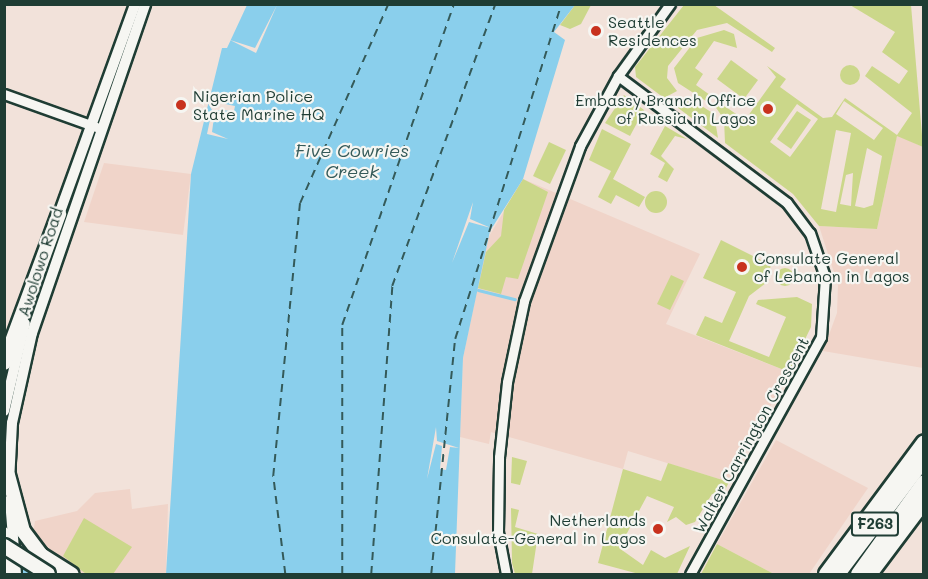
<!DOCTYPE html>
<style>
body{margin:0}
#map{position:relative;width:928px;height:579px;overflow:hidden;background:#f2e2da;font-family:Mali,sans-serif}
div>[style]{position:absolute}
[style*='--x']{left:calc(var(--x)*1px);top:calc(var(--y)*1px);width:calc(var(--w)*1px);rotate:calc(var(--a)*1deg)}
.built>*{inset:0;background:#f0d4c9}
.green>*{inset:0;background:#cbd78a}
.round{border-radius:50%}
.water>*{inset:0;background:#8acfec}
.pier>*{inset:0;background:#f2e2da}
.stream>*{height:3px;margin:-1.5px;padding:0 1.5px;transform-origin:1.5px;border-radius:1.5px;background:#8acfec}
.canal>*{height:9px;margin:-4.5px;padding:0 4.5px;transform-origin:4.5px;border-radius:4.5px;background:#8acfec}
.ferry>*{height:1.5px;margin-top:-0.75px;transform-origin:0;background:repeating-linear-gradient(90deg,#345a59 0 8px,transparent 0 14px)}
.roads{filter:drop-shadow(2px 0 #1f3d34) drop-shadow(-2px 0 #1f3d34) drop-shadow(0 2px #1f3d34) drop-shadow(0 -2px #1f3d34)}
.minor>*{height:9px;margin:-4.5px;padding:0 4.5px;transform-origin:4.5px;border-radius:4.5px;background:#f6f6f2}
.major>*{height:10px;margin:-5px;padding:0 5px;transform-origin:5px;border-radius:5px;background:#f6f6f2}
.highway>*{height:14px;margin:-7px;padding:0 7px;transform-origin:7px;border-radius:7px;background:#f6f6f2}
.bridges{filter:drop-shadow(2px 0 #1f3d34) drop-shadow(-2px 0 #1f3d34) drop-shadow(0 2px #1f3d34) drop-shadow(0 -2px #1f3d34)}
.highway-bridge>*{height:14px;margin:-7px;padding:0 7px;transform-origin:7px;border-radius:7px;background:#f6f6f2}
.dots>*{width:16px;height:16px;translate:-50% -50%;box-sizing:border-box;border:3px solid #f6f6f2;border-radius:50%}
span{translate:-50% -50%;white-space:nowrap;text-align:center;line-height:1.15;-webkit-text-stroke:4.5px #f6f6f2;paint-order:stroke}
.shield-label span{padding:2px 4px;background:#f6f6f2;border:2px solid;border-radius:4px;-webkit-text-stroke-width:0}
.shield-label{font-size:15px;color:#1f3d34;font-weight:700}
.poi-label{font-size:16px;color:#1f3d34}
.left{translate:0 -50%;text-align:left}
.right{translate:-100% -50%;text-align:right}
.street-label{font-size:16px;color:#1f3d34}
.water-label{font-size:18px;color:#345a59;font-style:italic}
.frame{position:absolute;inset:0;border:6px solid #1f3d34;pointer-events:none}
</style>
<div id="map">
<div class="built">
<i style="clip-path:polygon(897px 135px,923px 147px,923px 368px,823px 351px,837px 313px,838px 285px,819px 226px,877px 229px)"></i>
<i style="clip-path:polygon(104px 163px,191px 174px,183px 235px,84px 222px)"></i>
<i style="clip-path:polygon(523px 179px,700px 254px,666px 324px,789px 372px,729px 482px,628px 451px,623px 469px,491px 432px,489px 444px,460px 437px,463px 358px,488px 238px)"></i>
<i style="clip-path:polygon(776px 440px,868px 488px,809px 574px,774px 574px,717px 544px)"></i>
<i style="clip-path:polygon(130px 489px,132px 509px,168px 504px,166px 574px,79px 574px,32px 540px,26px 529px,34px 528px,35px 521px,77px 511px,95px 493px)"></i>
</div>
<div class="green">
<i style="clip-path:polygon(575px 5px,591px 5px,581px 24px,570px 29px,560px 25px)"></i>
<i style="clip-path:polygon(684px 5px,714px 5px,775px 48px,772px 52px,727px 23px,697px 30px,668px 66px,667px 78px,677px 91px,664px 98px,636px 77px,635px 67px)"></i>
<i style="clip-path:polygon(evenodd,850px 5px,911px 5px,923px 147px,897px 136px,877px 229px,819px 226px,793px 194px,725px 143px,724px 119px,714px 105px,717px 101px,745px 120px,776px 77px,767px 66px,786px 79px,780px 87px,823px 118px,832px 117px,845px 98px,897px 135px,912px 113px,865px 76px,872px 66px,899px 84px,908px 71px,882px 52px,895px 32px,850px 5px,844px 101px,883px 128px,874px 140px,836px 114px,844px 101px,850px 5px,797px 104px,818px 119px,790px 157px,770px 142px,797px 104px,850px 5px,836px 130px,851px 133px,836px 212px,821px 209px,836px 130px,850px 5px,867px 148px,882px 156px,873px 205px,864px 208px,855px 206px,867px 148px,850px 5px,853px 173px,851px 206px,840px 204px,846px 175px,853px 173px)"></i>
<i style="clip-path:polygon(724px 30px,734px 34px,737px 48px,714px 41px,695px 68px,703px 74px,696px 85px,710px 95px,706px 101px,678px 83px,674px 68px,697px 38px)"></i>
<i style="clip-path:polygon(731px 60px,758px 80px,744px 99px,717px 79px)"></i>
<i class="round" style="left:840px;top:65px;width:20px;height:20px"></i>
<i style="clip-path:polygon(624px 95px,644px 110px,630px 136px,605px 123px)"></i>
<i style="clip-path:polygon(674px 97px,691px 99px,714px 114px,718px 138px,669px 101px)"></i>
<i style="clip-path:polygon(797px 111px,811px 120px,791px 149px,777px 139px)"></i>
<i style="clip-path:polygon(665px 126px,687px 139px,675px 136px,661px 156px,674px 169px,667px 182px,658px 177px,665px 163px,650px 154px)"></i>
<i style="clip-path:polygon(602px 129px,631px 144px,613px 179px,645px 197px,639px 207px,616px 195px,611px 204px,598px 197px,611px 171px,589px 160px)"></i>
<i style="clip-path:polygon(549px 142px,566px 150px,550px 184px,533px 176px)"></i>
<i style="clip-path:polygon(523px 179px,548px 192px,518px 279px,506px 277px,501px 294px,478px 288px,486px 252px,501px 236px,504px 210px)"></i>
<i class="round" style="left:645px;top:191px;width:22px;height:22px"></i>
<i style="clip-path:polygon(721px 240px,771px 265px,766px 283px,749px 296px,729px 341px,769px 357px,786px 317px,756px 304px,758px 300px,797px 297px,812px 304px,811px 327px,789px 372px,696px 335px,705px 316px,722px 323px,736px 292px,703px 278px)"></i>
<i class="round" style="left:776px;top:268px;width:18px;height:18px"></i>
<i style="clip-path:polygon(671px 275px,684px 281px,670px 310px,657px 304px)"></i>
<i style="clip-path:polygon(512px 457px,527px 461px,520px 485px,511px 483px)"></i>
<i style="clip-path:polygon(668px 463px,729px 482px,723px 494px,712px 494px,695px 522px,686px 525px,676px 517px,667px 522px,674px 507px,647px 496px,619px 548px,643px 565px,651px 550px,665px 558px,690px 546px,677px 574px,639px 574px,598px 563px,623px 469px,661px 481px)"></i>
<i style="clip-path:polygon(511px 508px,519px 510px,515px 527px,538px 534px,532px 574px,515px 574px,512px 563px)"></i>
<i style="clip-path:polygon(84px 518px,132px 547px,113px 574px,86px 574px,63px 556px)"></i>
<i style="clip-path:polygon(717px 544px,774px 574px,701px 574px)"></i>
</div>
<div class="water">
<i style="clip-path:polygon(247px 5px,575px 5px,554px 32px,565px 40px,523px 179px,490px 231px,463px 358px,455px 574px,166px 574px,191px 174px,222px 48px,227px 48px)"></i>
</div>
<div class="pier">
<i style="clip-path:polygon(277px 5px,256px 53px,230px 40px,255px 48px)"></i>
<i style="clip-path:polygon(206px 100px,235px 106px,234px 111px,215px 110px,212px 132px,228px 139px,207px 134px,212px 110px)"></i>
<i style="clip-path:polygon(473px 202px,470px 219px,491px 228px,469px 222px,452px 263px)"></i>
<i style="clip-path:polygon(436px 427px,437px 441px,459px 448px,450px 447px,446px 470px,440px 469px,442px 446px,436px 444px,427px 479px)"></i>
</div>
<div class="stream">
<i style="--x:478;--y:290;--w:38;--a:14"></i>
<i style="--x:456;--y:538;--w:31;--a:9"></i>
</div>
<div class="canal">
<i style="--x:11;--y:564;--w:19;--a:32"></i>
</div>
<div class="ferry">
<i style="--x:285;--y:574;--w:99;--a:-97"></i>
<i style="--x:273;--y:476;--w:274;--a:-84.4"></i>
<i style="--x:300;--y:203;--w:218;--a:-66.1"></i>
<i style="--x:342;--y:574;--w:249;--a:-90"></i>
<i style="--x:342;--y:325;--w:340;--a:-70.8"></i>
<i style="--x:371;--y:574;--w:289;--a:-85.8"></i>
<i style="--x:392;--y:286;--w:300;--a:-69.9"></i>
<i style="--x:431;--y:574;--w:236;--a:-84.2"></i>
<i style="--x:455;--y:339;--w:351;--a:-72.4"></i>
</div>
<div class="roads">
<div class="minor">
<i style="--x:618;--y:76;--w:211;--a:36.9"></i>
<i style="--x:787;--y:203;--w:38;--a:53"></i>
<i style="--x:810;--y:233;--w:46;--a:71.2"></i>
<i style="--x:825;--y:277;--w:60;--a:93.8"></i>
<i style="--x:821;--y:337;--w:271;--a:118.9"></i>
<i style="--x:4;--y:94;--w:98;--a:19.7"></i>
<i style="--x:506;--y:574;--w:43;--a:-100.8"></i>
<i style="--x:498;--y:532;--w:75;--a:-89.2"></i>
<i style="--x:499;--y:457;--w:75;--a:-83.9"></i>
<i style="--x:507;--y:382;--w:83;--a:-78.1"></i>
<i style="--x:524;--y:301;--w:165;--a:-70.1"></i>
<i style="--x:580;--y:146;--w:80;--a:-61.5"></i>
<i style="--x:618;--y:76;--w:89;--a:-54.2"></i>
</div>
<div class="major">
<i style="--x:57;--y:220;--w:230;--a:-70.1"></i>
<i style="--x:4;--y:411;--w:90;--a:-76.6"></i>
<i style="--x:9;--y:482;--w:59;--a:-87.1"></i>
<i style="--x:12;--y:423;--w:92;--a:-77.5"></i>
<i style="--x:32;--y:333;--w:348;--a:-71"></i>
<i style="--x:10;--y:500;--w:74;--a:85.4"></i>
<i style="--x:4;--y:532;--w:42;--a:85.9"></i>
</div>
<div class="highway">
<i style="--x:4;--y:363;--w:159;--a:-69.7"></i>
<i style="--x:8;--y:475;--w:58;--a:75"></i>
<i style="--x:23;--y:531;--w:30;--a:53"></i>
<i style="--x:41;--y:555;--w:36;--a:32"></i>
<i style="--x:4;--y:573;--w:2;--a:27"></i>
<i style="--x:826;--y:574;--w:164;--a:-53.4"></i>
<i style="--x:838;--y:574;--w:143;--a:-53"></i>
<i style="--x:858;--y:574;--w:113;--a:-54.3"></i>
<i style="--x:870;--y:574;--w:90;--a:-53.1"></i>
</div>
</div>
<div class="bridges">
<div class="highway-bridge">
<i style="--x:4;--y:546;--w:52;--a:32.5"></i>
</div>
</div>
<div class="dots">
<i style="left:596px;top:31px;background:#c8321e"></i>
<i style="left:181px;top:105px;background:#c8321e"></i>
<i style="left:768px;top:109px;background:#c8321e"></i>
<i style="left:742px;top:267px;background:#c8321e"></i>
<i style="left:658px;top:529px;background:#c8321e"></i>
</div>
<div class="shield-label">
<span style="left:875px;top:524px">F263</span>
</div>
<div class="poi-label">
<span class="left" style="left:608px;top:31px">Seattle<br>Residences</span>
<span class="left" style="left:193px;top:105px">Nigerian Police<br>State Marine HQ</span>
<span class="right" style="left:756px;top:109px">Embassy Branch Office<br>of Russia in Lagos</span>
<span class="left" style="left:754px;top:267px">Consulate General<br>of Lebanon in Lagos</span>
<span class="right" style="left:646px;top:529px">Netherlands<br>Consulate-General in Lagos</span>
</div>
<div class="street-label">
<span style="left:40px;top:262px;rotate:-72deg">Awolowo Road</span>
<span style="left:751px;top:435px;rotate:-61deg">Walter Carrington Crescent</span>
</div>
<div class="water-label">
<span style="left:352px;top:161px">Five Cowries<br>Creek</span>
</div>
<div class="frame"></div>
</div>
